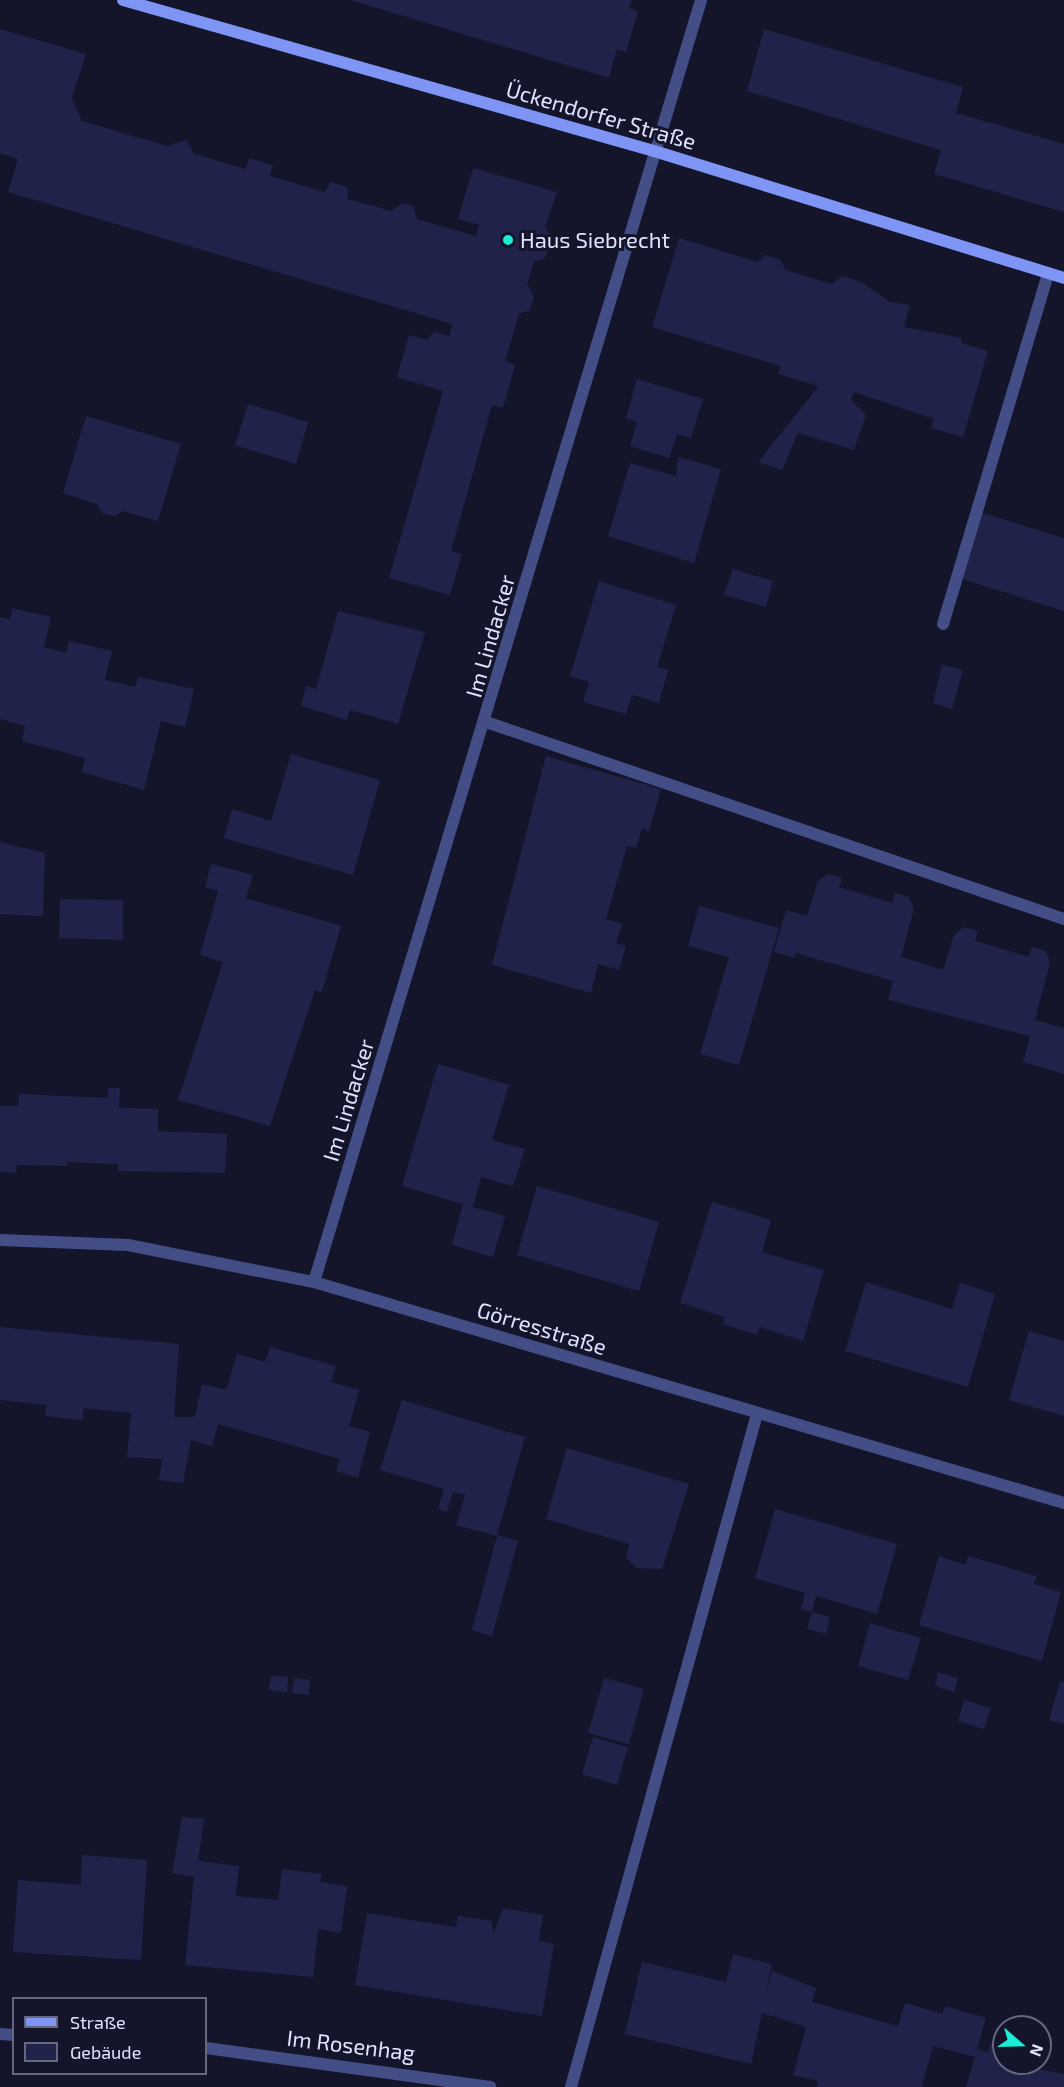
<!DOCTYPE html>
<meta charset="utf-8">
<style>
body{margin:0}
#map{position:relative;width:1064px;height:2087px;overflow:hidden;background:#14152b;font-family:"Exo 2",sans-serif}
div>[style]{position:absolute}
[style*='--x']{left:calc(var(--x)*1px);top:calc(var(--y)*1px);width:calc(var(--w)*1px);rotate:calc(var(--a)*1deg)}
.building>*{inset:0;background:#21224a}
.lane>*{height:12px;margin:-6px;padding:0 6px;transform-origin:6px;border-radius:6px;background:#434e86}
.street>*{height:12px;margin:-6px;padding:0 6px;transform-origin:6px;border-radius:6px;background:#434e86}
.secondary>*{height:12px;margin:-6px;padding:0 6px;transform-origin:6px;border-radius:6px;background:#7e95f5}
.dots>*{width:16px;height:16px;translate:-50% -50%;box-sizing:border-box;border:3px solid #14152b;border-radius:50%}
span{translate:-50% -50%;white-space:nowrap;text-align:center;line-height:1.15;-webkit-text-stroke:6px #14152b;paint-order:stroke}
.street-label{font-size:22px;color:#e0e3fd}
.poi-label{font-size:22px;color:#e0e3fd}
.left{translate:0 -50%;text-align:left}
.legend{position:absolute;left:12px;top:1997px;width:195px;height:78px;box-sizing:border-box;background:#14152b;border:2px solid #66677f;margin:0;padding:8px 10px;list-style:none;font-size:18px;color:#e0e3fd}
.legend li{display:flex;align-items:center;gap:12px;height:30px}
.legend b{width:30px;border:2px solid #66677f}
.north{position:absolute;left:992px;top:2015px;width:60px;height:60px;box-sizing:border-box;background:#14152b;border:2px solid #66677f;border-radius:50%;rotate:110deg;font-size:16px;font-weight:700;line-height:24px;text-align:center;color:#e0e3fd}
.north::after{content:'';display:block;margin:auto;width:21px;height:27px;background:#1bedd5;clip-path:polygon(50% 0,100% 100%,50% 72%,0 100%)}
</style>
<div id="map">
<div class="building">
<i style="clip-path:polygon(350px 0,632px 0,629px 8px,638px 11px,626px 52px,617px 49px,609px 78px)"></i>
<i style="clip-path:polygon(0 29px,86px 54px,72px 98px,82px 121px,167px 146px,186px 140px,194px 154px,246px 169px,249px 158px,273px 165px,270px 176px,325px 192px,330px 182px,347px 187px,348px 199px,391px 211px,403px 203px,413px 206px,417px 219px,476px 236px,479px 225px,458px 219px,473px 168px,557px 192px,545px 227px,552px 238px,545px 258px,534px 262px,527px 284px,534px 296px,530px 310px,519px 314px,505px 361px,515px 365px,503px 408px,492px 405px,451px 551px,462px 554px,450px 595px,389px 578px,443px 391px,397px 377px,409px 335px,427px 340px,434px 332px,449px 336px,452px 324px,8px 192px,18px 159px,0 153px)"></i>
<i style="clip-path:polygon(764px 29px,963px 87px,956px 113px,1064px 144px,1064px 212px,934px 174px,941px 150px,747px 91px)"></i>
<i style="clip-path:polygon(679px 238px,758px 262px,765px 255px,779px 259px,786px 270px,832px 284px,842px 276px,861px 282px,890px 302px,910px 305px,904px 327px,962px 338px,961px 343px,988px 351px,963px 437px,931px 428px,934px 419px,854px 392px,851px 400px,866px 415px,854px 450px,798px 433px,782px 470px,758px 462px,819px 386px,778px 374px,781px 366px,652px 327px)"></i>
<i style="clip-path:polygon(637px 379px,703px 399px,691px 438px,677px 434px,669px 458px,630px 446px,637px 422px,626px 418px)"></i>
<i style="clip-path:polygon(248px 404px,308px 422px,296px 464px,235px 445px)"></i>
<i style="clip-path:polygon(86px 416px,181px 444px,158px 521px,123px 511px,114px 516px,102px 513px,97px 504px,63px 493px)"></i>
<i style="clip-path:polygon(678px 457px,721px 469px,694px 563px,608px 536px,630px 463px,676px 476px)"></i>
<i style="clip-path:polygon(980px 512px,1064px 538px,1064px 611px,959px 578px)"></i>
<i style="clip-path:polygon(733px 569px,773px 581px,766px 607px,724px 595px)"></i>
<i style="clip-path:polygon(599px 581px,676px 605px,657px 667px,668px 670px,659px 703px,632px 695px,626px 714px,583px 702px,589px 682px,570px 676px)"></i>
<i style="clip-path:polygon(12px 608px,51px 617px,44px 647px,66px 653px,69px 641px,112px 651px,105px 680px,135px 687px,138px 677px,194px 689px,185px 727px,161px 721px,144px 790px,82px 772px,85px 758px,22px 741px,25px 726px,0 719px,0 617px,10px 619px)"></i>
<i style="clip-path:polygon(338px 611px,425px 632px,398px 724px,350px 710px,347px 720px,301px 706px,306px 686px,316px 689px)"></i>
<i style="clip-path:polygon(942px 665px,963px 670px,952px 709px,933px 703px)"></i>
<i style="clip-path:polygon(291px 754px,380px 780px,353px 875px,224px 838px,232px 809px,271px 821px)"></i>
<i style="clip-path:polygon(546px 756px,661px 789px,649px 831px,642px 828px,636px 848px,627px 846px,606px 919px,622px 924px,616px 943px,626px 946px,619px 970px,598px 964px,591px 993px,492px 965px)"></i>
<i style="clip-path:polygon(0 842px,45px 853px,43px 916px,0 914px)"></i>
<i style="clip-path:polygon(211px 864px,253px 875px,246px 898px,341px 926px,322px 992px,315px 990px,270px 1126px,178px 1100px,223px 962px,200px 955px,218px 891px,205px 887px)"></i>
<i style="clip-path:polygon(828px 874px,842px 878px,839px 887px,866px 895px,892px 903px,895px 893px,909px 897px,914px 909px,901px 957px,943px 970px,954px 935px,964px 927px,978px 931px,975px 941px,1029px 957px,1032px 947px,1046px 951px,1050px 962px,1035px 1020px,1064px 1028px,1064px 1074px,1023px 1062px,1030px 1036px,888px 1000px,893px 981px,796px 953px,794px 958px,774px 952px,786px 910px,807px 916px,818px 881px)"></i>
<i style="clip-path:polygon(60px 899px,123px 900px,123px 940px,59px 938px)"></i>
<i style="clip-path:polygon(699px 906px,779px 928px,739px 1065px,700px 1054px,729px 957px,688px 946px)"></i>
<i style="clip-path:polygon(438px 1064px,509px 1085px,492px 1140px,525px 1149px,513px 1186px,481px 1177px,473px 1207px,505px 1216px,493px 1257px,452px 1245px,463px 1204px,402px 1186px)"></i>
<i style="clip-path:polygon(108px 1088px,120px 1088px,119px 1108px,158px 1109px,158px 1131px,227px 1134px,225px 1173px,118px 1171px,118px 1164px,68px 1162px,67px 1166px,17px 1165px,16px 1173px,0 1172px,0 1106px,18px 1106px,19px 1094px,107px 1098px)"></i>
<i style="clip-path:polygon(537px 1186px,659px 1222px,639px 1291px,517px 1255px)"></i>
<i style="clip-path:polygon(712px 1202px,771px 1220px,762px 1252px,824px 1270px,803px 1341px,760px 1327px,757px 1335px,723px 1324px,725px 1317px,680px 1303px)"></i>
<i style="clip-path:polygon(866px 1282px,952px 1309px,960px 1283px,995px 1294px,968px 1387px,845px 1351px)"></i>
<i style="clip-path:polygon(0 1327px,179px 1344px,174px 1417px,195px 1417px,202px 1384px,226px 1390px,237px 1354px,265px 1362px,270px 1347px,336px 1366px,331px 1382px,359px 1390px,349px 1426px,370px 1432px,358px 1478px,336px 1471px,340px 1459px,218px 1424px,212px 1446px,191px 1440px,183px 1483px,159px 1480px,162px 1459px,127px 1457px,131px 1413px,83px 1408px,83px 1420px,45px 1416px,47px 1405px,0 1400px)"></i>
<i style="clip-path:polygon(1029px 1331px,1064px 1341px,1064px 1416px,1009px 1400px)"></i>
<i style="clip-path:polygon(402px 1400px,525px 1437px,497px 1535px,518px 1541px,492px 1636px,472px 1630px,497px 1536px,456px 1525px,465px 1495px,453px 1492px,447px 1512px,438px 1509px,444px 1489px,380px 1470px)"></i>
<i style="clip-path:polygon(567px 1448px,689px 1484px,662px 1569px,636px 1568px,626px 1557px,629px 1544px,546px 1519px)"></i>
<i style="clip-path:polygon(775px 1509px,897px 1544px,877px 1614px,816px 1596px,812px 1612px,801px 1609px,805px 1593px,755px 1578px)"></i>
<i style="clip-path:polygon(939px 1556px,966px 1565px,968px 1556px,1037px 1576px,1034px 1584px,1061px 1592px,1042px 1661px,919px 1625px)"></i>
<i style="clip-path:polygon(812px 1612px,830px 1617px,826px 1634px,807px 1629px)"></i>
<i style="clip-path:polygon(870px 1623px,921px 1638px,908px 1680px,858px 1666px)"></i>
<i style="clip-path:polygon(938px 1672px,958px 1678px,954px 1692px,935px 1686px)"></i>
<i style="clip-path:polygon(271px 1675px,288px 1677px,287px 1693px,269px 1690px)"></i>
<i style="clip-path:polygon(294px 1678px,310px 1680px,309px 1695px,292px 1693px)"></i>
<i style="clip-path:polygon(604px 1678px,644px 1689px,629px 1744px,588px 1733px)"></i>
<i style="clip-path:polygon(1060px 1681px,1064px 1682px,1064px 1724px,1049px 1720px)"></i>
<i style="clip-path:polygon(964px 1700px,991px 1708px,984px 1729px,958px 1721px)"></i>
<i style="clip-path:polygon(593px 1737px,628px 1747px,617px 1785px,582px 1774px)"></i>
<i style="clip-path:polygon(182px 1817px,204px 1819px,198px 1861px,239px 1866px,236px 1896px,278px 1900px,282px 1869px,322px 1874px,320px 1882px,347px 1886px,341px 1933px,318px 1929px,313px 1977px,185px 1965px,194px 1877px,172px 1873px)"></i>
<i style="clip-path:polygon(82px 1855px,147px 1860px,141px 1960px,13px 1952px,18px 1880px,81px 1885px)"></i>
<i style="clip-path:polygon(503px 1908px,543px 1915px,539px 1941px,554px 1944px,542px 2016px,355px 1985px,367px 1913px,456px 1927px,458px 1916px,492px 1921px,493px 1934px)"></i>
<i style="clip-path:polygon(733px 1954px,772px 1964px,765px 1996px,772px 1971px,816px 1988px,812px 2002px,898px 2026px,905px 2003px,942px 2014px,945px 2006px,986px 2018px,977px 2049px,988px 2052px,991px 2042px,1004px 2046px,1004px 2063px,1064px 2074px,1064px 2087px,966px 2087px,975px 2057px,933px 2046px,922px 2087px,817px 2087px,818px 2081px,793px 2075px,806px 2027px,762px 2013px,751px 2064px,625px 2034px,642px 1962px,726px 1982px)"></i>
</div>
<div class="lane">
<i style="--x:943;--y:624;--w:366;--a:-73.3"></i>
<i style="--x:486;--y:722;--w:611;--a:18.82"></i>
<i style="--x:571;--y:2087;--w:698;--a:-74.55"></i>
</div>
<div class="street">
<i style="--x:0;--y:1240;--w:128;--a:2.2"></i>
<i style="--x:128;--y:1245;--w:190;--a:11.3"></i>
<i style="--x:314;--y:1282;--w:782;--a:16.42"></i>
<i style="--x:314;--y:1282;--w:1339;--a:-73.2"></i>
<i style="--x:0;--y:2034;--w:14;--a:4"></i>
<i style="--x:206;--y:2048;--w:287;--a:7.8"></i>
</div>
<div class="secondary">
<i style="--x:123;--y:0;--w:552;--a:15.87"></i>
<i style="--x:654;--y:151;--w:429;--a:17.2"></i>
</div>
<div class="dots">
<i style="left:508px;top:240px;background:#1bedd5"></i>
</div>
<div class="street-label">
<span style="left:601px;top:115px;rotate:16deg">Ückendorfer Straße</span>
<span style="left:490px;top:636px;rotate:-74deg">Im Lindacker</span>
<span style="left:348px;top:1100px;rotate:-73deg">Im Lindacker</span>
<span style="left:542px;top:1328px;rotate:17deg">Görresstraße</span>
<span style="left:351px;top:2045px;rotate:7deg">Im Rosenhag</span>
</div>
<div class="poi-label">
<span class="left" style="left:520px;top:240px">Haus Siebrecht</span>
</div>
<ul class="legend">
<li><b style="height:8px;background:#7e95f5"></b>Straße</li>
<li><b style="height:16px;background:#21224a"></b>Gebäude</li>
</ul>
<div class="north">N</div>
</div>
